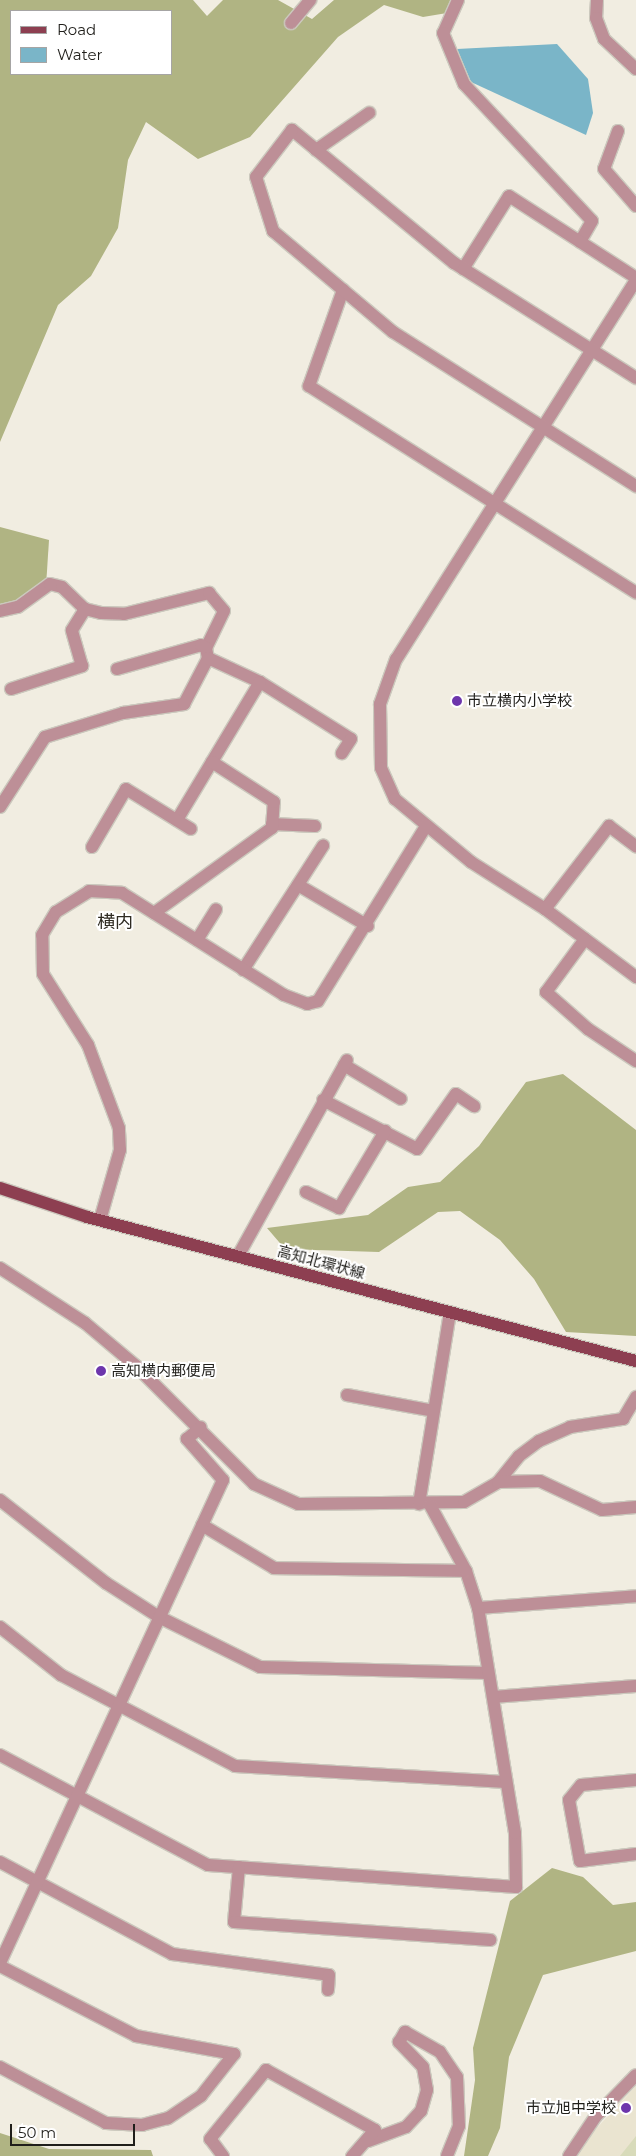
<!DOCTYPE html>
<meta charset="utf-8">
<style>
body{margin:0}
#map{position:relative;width:636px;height:2156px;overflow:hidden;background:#f1ede1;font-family:Montserrat,"Noto Sans JP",sans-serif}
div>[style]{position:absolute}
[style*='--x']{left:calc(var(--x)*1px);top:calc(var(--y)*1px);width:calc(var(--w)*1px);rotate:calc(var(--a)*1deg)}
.built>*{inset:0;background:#eae4d0}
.green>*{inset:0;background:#d8dbba}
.forest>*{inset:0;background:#b0b483}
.water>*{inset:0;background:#7ab5c8}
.roads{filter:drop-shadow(1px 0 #cbc8bd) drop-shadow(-1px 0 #cbc8bd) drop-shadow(0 1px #cbc8bd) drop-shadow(0 -1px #cbc8bd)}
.minor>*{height:12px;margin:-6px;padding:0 6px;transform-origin:6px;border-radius:6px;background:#bd8f97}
.tertiary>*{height:12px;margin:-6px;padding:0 6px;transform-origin:6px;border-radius:6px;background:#bd8f97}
.primary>*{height:12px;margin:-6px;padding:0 6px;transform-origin:6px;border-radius:6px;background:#8d3f51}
.dots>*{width:14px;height:14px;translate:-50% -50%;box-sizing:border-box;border:2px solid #fff;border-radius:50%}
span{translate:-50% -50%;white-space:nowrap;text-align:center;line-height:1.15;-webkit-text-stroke:4px #fff;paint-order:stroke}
.poi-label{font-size:15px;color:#201f1b}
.left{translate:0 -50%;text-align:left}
.right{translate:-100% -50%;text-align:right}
.street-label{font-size:15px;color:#201f1b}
.quarter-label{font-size:18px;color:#2f2b22}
.legend{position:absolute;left:10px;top:10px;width:162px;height:65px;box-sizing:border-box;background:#fff;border:1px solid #a6a5a4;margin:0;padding:6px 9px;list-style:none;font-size:15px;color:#201f1b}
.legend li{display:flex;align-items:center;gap:10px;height:25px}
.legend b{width:25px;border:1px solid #a6a5a4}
.scale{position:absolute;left:10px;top:2124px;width:125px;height:22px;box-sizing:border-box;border:2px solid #201f1b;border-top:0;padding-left:6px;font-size:15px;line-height:18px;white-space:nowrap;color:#201f1b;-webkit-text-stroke:4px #fff;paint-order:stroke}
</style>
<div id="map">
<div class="built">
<i style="clip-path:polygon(636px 2086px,636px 2156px,578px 2156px,594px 2131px)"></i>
</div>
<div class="green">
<i style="clip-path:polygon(636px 2136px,636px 2156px,620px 2156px)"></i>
</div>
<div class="forest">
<i style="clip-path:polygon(evenodd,0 0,193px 0,207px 16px,223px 0,278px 0,312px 19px,334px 0,454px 0,453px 12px,423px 17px,384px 5px,338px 37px,250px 137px,198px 159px,146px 122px,128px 160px,118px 228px,91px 276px,58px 305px,0 442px,0 0,11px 11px,171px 11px,171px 74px,11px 74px,11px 11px)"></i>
<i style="clip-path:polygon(0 527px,49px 540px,46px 586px,0 613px)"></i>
<i style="clip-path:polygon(563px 1074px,636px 1130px,636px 1336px,566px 1332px,534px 1279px,500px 1240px,460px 1211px,438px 1212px,379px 1252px,285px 1249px,267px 1228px,368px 1215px,408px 1187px,440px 1182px,479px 1146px,526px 1082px)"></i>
<i style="clip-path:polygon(552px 1868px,583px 1877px,613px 1905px,636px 1902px,636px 1951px,543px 1975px,509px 2057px,500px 2128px,488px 2156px,464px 2156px,475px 2080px,473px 2048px,510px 1901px)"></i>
<i style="clip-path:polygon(0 2133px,49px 2149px,151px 2150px,153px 2156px,0 2156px)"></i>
</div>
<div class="water">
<i style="clip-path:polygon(557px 44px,588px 79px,593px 113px,586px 135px,471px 82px,457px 49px)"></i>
</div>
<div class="roads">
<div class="minor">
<i style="--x:458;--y:0;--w:36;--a:114"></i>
<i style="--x:443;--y:33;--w:55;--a:67.6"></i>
<i style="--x:464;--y:84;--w:187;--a:46.9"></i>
<i style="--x:592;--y:221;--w:24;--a:120"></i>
<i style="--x:597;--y:0;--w:18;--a:93"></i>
<i style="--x:596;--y:18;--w:22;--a:69"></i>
<i style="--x:604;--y:39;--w:44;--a:43.2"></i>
<i style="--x:291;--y:23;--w:30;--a:-50"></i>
<i style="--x:618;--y:131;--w:40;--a:110.2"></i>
<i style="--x:604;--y:169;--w:49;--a:49.1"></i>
<i style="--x:316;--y:150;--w:65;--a:-34.9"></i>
<i style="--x:463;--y:269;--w:86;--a:-57.8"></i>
<i style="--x:509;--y:196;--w:151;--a:32.8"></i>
<i style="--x:636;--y:280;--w:449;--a:122.3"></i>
<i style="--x:396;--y:659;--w:48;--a:109.6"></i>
<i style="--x:380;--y:704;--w:64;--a:89.1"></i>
<i style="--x:381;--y:768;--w:34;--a:66"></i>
<i style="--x:395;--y:799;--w:99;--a:39.7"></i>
<i style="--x:471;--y:862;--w:88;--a:32.4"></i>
<i style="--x:545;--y:909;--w:114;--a:36.8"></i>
<i style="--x:343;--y:290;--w:102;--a:109.5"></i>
<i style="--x:309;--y:386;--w:387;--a:32.3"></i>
<i style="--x:636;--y:378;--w:215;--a:-147.7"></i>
<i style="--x:454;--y:263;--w:210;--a:-140.6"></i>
<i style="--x:292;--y:130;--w:59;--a:127.5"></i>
<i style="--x:256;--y:177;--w:57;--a:72.5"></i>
<i style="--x:273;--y:231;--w:157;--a:40.1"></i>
<i style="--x:393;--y:332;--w:288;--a:32.4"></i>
<i style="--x:0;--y:611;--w:18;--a:-13"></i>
<i style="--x:18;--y:607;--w:39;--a:-36"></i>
<i style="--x:50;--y:584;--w:12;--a:14"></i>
<i style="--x:62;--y:587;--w:32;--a:44"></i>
<i style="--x:85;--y:609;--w:16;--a:14"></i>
<i style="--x:101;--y:613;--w:23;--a:2"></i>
<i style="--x:124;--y:614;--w:88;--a:-13.9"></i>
<i style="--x:209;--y:593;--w:23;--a:50"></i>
<i style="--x:224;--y:611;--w:41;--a:115.9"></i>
<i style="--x:206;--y:648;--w:10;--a:79"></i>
<i style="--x:117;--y:669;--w:87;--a:-15.9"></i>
<i style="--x:201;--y:645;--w:6;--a:31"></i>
<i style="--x:11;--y:689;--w:75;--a:-17.9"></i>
<i style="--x:82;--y:666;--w:37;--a:-106"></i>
<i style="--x:72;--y:630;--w:25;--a:-58"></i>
<i style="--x:0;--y:807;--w:83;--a:-57.3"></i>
<i style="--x:45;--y:737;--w:82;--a:-17.1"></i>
<i style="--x:123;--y:713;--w:62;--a:-8.4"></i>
<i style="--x:184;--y:704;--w:52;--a:-62.4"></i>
<i style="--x:208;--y:658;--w:57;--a:24.8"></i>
<i style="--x:260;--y:682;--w:107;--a:32.1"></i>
<i style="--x:351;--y:739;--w:17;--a:123"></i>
<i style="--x:177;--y:820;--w:161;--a:-59"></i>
<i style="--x:272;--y:824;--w:43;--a:2.7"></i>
<i style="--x:92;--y:847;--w:67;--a:-59.6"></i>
<i style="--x:126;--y:789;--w:76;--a:31.6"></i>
<i style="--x:298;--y:885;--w:81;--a:30.4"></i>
<i style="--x:545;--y:909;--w:105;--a:-52.4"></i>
<i style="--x:609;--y:826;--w:34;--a:37"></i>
<i style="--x:154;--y:913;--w:145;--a:-35.8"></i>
<i style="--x:272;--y:828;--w:26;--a:-86"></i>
<i style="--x:274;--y:802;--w:74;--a:-147.2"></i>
<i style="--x:585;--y:939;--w:66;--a:126.3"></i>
<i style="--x:546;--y:992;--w:56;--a:41.4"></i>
<i style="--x:588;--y:1029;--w:58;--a:33.7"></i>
<i style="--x:197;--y:940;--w:36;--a:-58"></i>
<i style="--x:243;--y:970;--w:148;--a:-57.2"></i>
<i style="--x:344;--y:1065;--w:66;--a:30.8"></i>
<i style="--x:323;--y:1100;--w:106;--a:27.5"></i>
<i style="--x:417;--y:1149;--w:67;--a:-54.7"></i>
<i style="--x:456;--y:1094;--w:22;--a:34"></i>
<i style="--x:306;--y:1192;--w:37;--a:26"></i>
<i style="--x:339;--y:1208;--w:90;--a:-59.1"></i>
<i style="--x:100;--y:1220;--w:73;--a:-74.1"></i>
<i style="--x:120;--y:1150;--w:22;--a:-93"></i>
<i style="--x:119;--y:1128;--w:89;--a:-110.5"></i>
<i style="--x:88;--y:1045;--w:84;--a:-122.4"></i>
<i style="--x:43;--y:974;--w:39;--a:-91"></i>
<i style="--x:42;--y:935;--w:27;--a:-59"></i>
<i style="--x:56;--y:912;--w:39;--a:-32"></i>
<i style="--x:89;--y:891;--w:33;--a:3"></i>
<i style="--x:122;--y:893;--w:191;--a:32.2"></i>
<i style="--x:284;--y:995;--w:25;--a:21"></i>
<i style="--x:307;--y:1004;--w:11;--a:-15"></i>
<i style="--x:318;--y:1001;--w:206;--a:-58.3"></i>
<i style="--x:238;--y:1256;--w:224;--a:-60.9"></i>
<i style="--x:0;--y:1268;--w:101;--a:32.9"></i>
<i style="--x:85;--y:1323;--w:67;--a:40.1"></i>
<i style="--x:136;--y:1366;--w:167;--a:45"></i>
<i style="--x:254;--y:1484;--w:48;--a:24.4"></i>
<i style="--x:298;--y:1504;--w:166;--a:-0.7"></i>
<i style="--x:464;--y:1502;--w:39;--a:-30"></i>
<i style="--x:498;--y:1482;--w:33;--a:-51"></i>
<i style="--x:519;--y:1456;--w:25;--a:-37"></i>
<i style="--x:539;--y:1441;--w:34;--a:-24"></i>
<i style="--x:570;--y:1427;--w:54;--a:-8.6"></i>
<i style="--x:623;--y:1419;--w:26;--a:-59"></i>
<i style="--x:347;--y:1395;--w:88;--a:10.4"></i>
<i style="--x:498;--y:1482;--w:42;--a:-1.4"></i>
<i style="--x:540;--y:1481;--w:68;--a:25.1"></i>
<i style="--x:602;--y:1510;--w:34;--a:-5"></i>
<i style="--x:0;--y:1500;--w:135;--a:38.1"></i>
<i style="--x:106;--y:1583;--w:63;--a:32.7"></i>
<i style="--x:159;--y:1617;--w:113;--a:26.3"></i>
<i style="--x:260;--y:1667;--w:228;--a:1.5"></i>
<i style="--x:419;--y:1504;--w:194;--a:-80.8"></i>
<i style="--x:202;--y:1525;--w:84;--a:30.8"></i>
<i style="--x:274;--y:1568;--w:192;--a:0.9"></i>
<i style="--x:478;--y:1608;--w:158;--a:-4.3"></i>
<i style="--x:0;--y:1627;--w:78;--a:38.2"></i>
<i style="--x:61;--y:1675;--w:196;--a:27.6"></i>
<i style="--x:235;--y:1766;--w:271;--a:3.4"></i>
<i style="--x:493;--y:1697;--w:143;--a:-4.4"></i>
<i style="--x:0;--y:1755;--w:235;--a:27.9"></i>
<i style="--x:208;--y:1865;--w:309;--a:4.1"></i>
<i style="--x:516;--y:1887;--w:54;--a:-91.1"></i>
<i style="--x:515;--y:1833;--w:228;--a:-99.3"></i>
<i style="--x:478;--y:1608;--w:39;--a:-108"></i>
<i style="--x:466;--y:1571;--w:75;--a:-118.6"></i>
<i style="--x:636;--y:1780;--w:55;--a:174.8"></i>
<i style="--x:581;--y:1785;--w:19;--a:129"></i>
<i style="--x:569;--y:1800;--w:62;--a:79.8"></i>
<i style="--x:580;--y:1861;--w:56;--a:-7.1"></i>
<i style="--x:0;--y:1862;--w:195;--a:28.1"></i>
<i style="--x:172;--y:1954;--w:158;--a:7.6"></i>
<i style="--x:329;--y:1975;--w:15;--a:94"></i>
<i style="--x:239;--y:1867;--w:55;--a:95.2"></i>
<i style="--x:234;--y:1922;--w:257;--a:4"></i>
<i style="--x:0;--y:1963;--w:532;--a:-65.22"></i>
<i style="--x:223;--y:1480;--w:55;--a:-131.3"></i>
<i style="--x:187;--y:1439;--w:18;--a:-41"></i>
<i style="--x:0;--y:1966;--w:153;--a:27.2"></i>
<i style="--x:136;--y:2036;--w:100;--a:10.4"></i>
<i style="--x:234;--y:2054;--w:53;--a:128.2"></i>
<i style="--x:201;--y:2096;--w:40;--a:146"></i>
<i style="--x:168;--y:2118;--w:27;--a:165"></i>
<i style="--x:142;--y:2125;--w:36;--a:-177"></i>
<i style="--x:106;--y:2123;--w:120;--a:-152.2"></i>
<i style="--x:368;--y:2141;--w:40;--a:-20.2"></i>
<i style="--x:406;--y:2127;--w:22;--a:-47"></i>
<i style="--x:421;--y:2111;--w:22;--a:-74"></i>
<i style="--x:427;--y:2090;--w:23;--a:-100"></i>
<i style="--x:423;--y:2067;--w:35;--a:-134"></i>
<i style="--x:399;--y:2042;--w:12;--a:-59"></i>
<i style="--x:405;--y:2032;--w:40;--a:29.7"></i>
<i style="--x:440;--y:2052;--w:30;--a:56"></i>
<i style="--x:457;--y:2077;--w:49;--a:87.7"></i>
<i style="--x:459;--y:2126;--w:32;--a:112"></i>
<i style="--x:223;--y:2156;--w:21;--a:-127"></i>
<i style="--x:210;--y:2139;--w:89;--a:-50.9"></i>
<i style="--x:266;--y:2070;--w:124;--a:28.8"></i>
<i style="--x:375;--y:2130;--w:35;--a:131"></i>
</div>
<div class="tertiary">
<i style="--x:569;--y:2156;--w:48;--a:-56"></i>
<i style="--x:596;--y:2116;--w:57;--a:-45.7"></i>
</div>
<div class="primary">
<i style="--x:0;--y:1188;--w:92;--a:18.4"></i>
<i style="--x:87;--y:1217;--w:568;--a:14.7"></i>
</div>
</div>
<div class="dots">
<i style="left:457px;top:701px;background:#6d36ac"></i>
<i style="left:101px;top:1371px;background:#6d36ac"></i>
<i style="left:626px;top:2108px;background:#6d36ac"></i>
</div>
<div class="poi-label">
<span class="left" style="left:467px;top:701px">市立横内小学校</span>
<span class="left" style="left:111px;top:1371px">高知横内郵便局</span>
<span class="right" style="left:616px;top:2108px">市立旭中学校</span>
</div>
<div class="street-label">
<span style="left:321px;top:1262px;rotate:15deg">高知北環状線</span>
</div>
<div class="quarter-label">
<span style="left:115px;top:922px">横内</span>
</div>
<ul class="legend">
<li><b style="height:6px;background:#8d3f51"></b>Road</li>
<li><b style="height:14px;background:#7ab5c8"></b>Water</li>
</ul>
<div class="scale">50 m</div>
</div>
